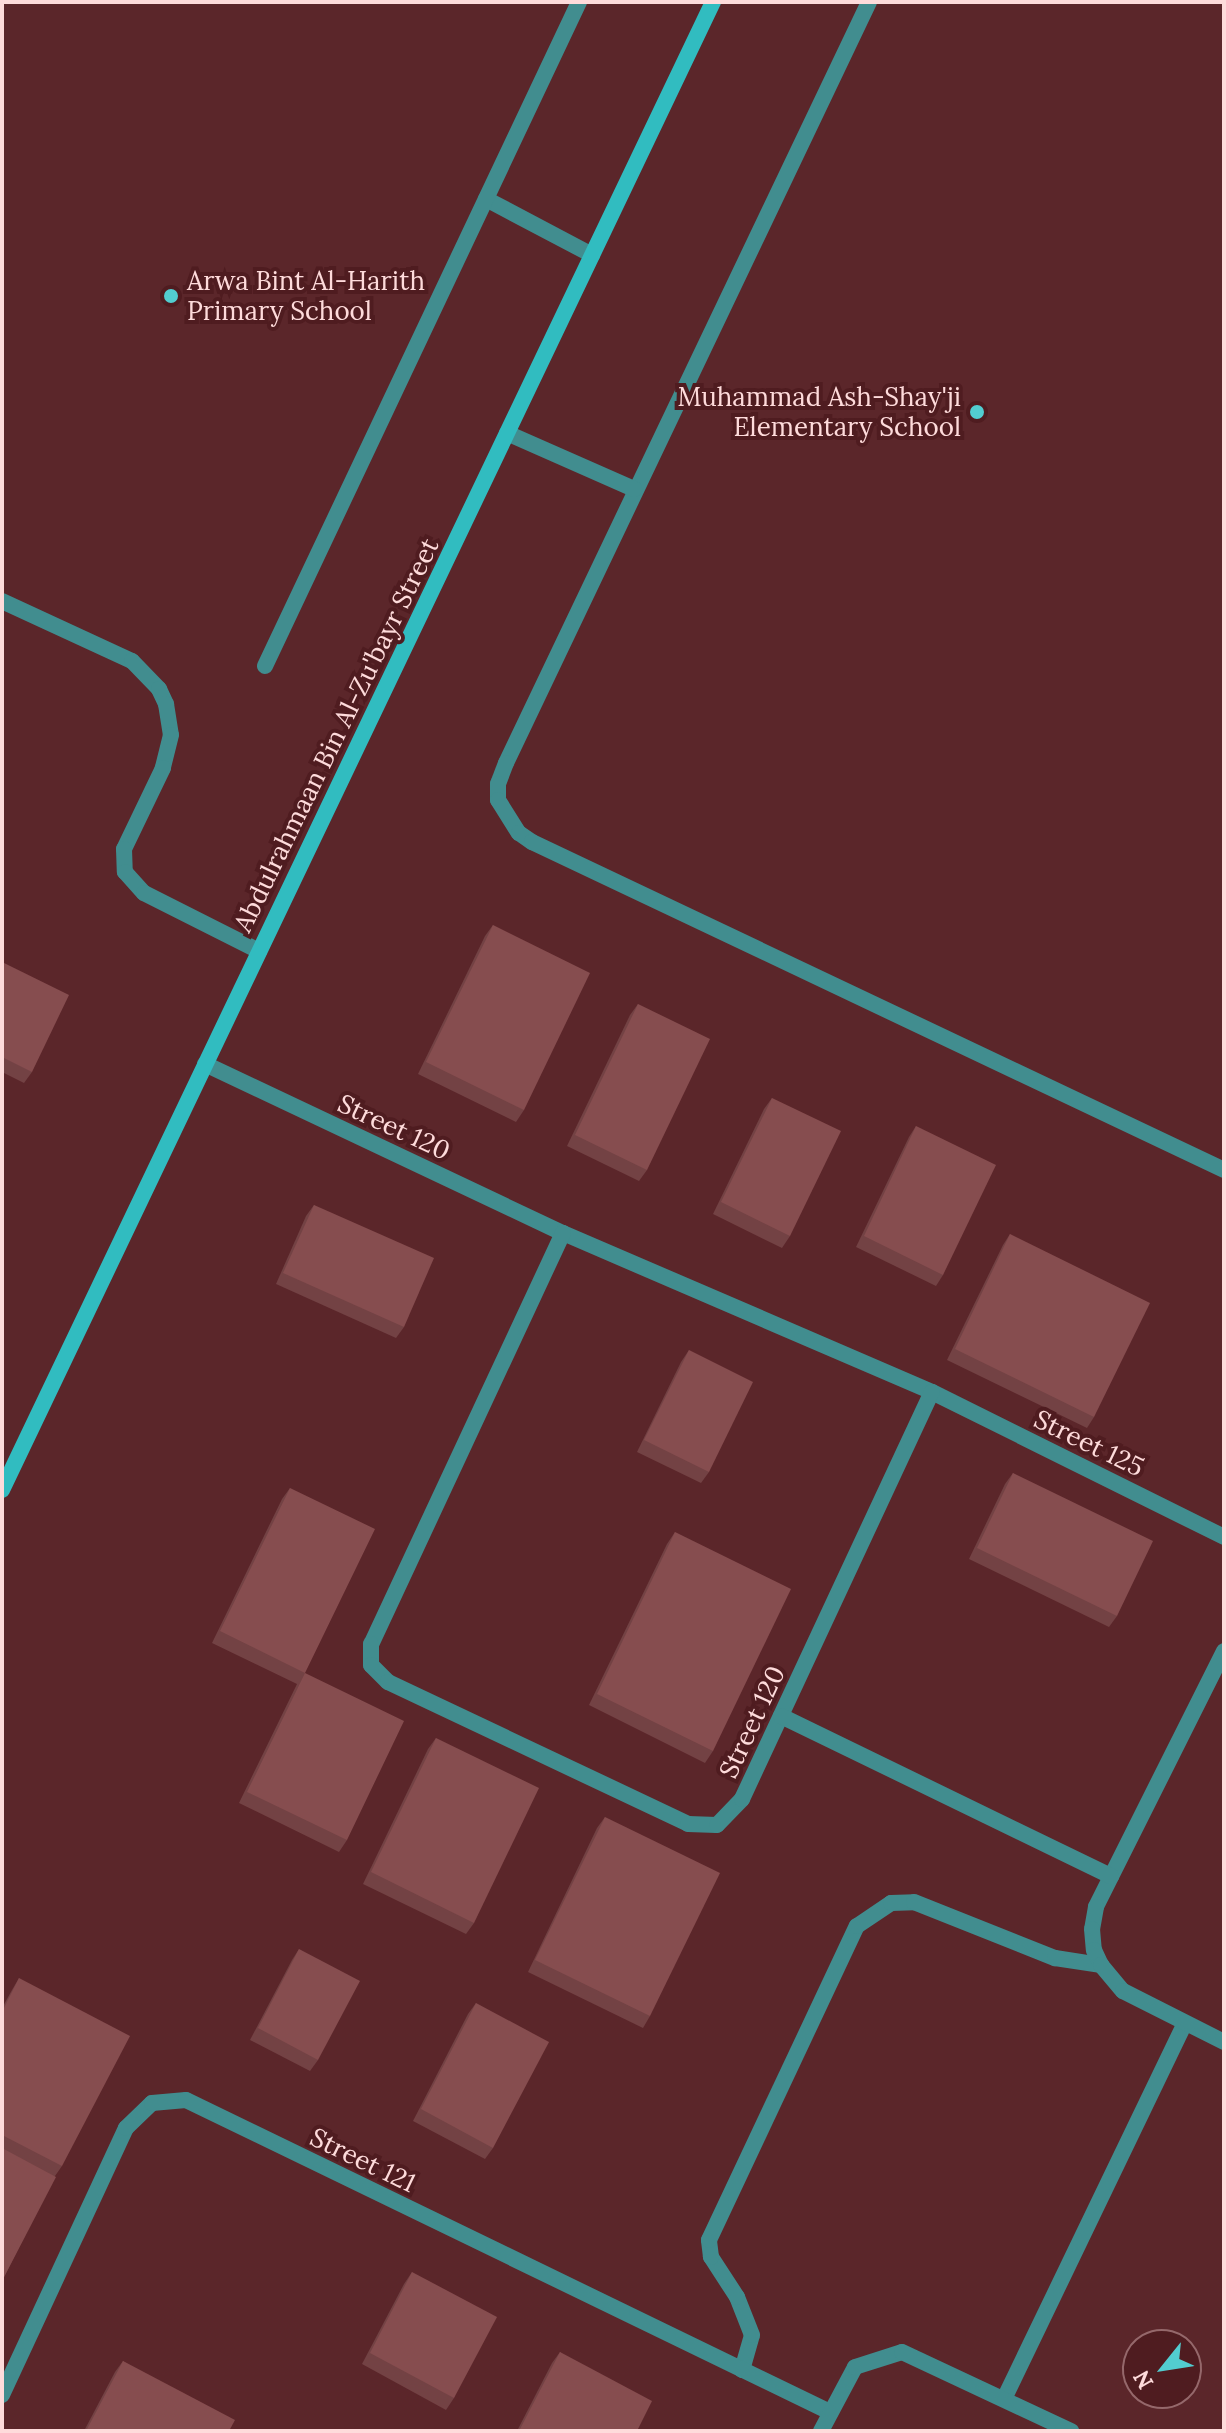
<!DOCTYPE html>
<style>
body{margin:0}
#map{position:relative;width:1226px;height:2433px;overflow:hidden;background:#5b262a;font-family:Lora,serif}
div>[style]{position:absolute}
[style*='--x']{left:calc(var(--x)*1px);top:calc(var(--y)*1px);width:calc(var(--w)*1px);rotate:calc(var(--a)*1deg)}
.lane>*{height:16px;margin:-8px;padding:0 8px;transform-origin:8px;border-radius:8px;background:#418d8f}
.street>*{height:16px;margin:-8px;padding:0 8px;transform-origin:8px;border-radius:8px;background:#418d8f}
.secondary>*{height:16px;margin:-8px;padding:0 8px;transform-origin:8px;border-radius:8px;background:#31bcc0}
.wall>*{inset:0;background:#734244}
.building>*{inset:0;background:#864d4f}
.dots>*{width:22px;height:22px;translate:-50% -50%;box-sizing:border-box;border:4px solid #4f1c20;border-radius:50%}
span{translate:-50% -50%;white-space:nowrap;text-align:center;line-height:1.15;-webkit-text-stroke:8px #4f1c20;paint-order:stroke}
.poi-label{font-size:26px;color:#fedbdb}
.left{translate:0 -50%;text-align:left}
.right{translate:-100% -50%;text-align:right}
.street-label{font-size:26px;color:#fedbdb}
.frame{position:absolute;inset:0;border:4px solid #fedbdb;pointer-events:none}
.north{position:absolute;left:1122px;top:2329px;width:80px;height:80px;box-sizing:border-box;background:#4f1c20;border:2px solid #95686b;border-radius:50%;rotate:240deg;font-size:22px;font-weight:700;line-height:32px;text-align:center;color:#fedbdb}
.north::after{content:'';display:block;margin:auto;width:28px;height:36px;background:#52cdd0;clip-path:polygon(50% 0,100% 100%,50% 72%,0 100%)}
</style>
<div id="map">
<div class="lane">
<i style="--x:869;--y:2;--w:843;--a:115.5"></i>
<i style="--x:506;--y:763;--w:22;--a:111"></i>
<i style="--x:498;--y:784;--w:16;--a:90"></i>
<i style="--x:498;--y:800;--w:39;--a:58"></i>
<i style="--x:519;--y:833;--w:16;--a:35"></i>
<i style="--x:532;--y:842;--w:766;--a:25.36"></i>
<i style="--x:486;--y:199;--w:120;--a:27.8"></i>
<i style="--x:507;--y:433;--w:139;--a:23.8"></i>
<i style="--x:265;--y:666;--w:735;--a:-64.69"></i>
<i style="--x:742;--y:2370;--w:36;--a:-74"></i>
<i style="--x:752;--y:2335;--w:41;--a:-111.5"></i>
<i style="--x:737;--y:2297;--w:48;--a:-123"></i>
<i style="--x:711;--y:2257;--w:17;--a:-97"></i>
<i style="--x:709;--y:2240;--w:347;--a:-64.8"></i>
<i style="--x:857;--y:1926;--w:41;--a:-34.1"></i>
<i style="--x:891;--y:1903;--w:23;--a:-2"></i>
<i style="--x:914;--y:1902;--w:152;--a:21.7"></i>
<i style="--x:1055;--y:1958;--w:47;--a:8.7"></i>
<i style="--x:1004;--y:2399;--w:417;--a:-64.3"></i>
</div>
<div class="street">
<i style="--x:2;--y:601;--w:143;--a:24.8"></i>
<i style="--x:132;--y:661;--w:39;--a:46"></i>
<i style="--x:159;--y:689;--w:17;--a:65"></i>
<i style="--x:166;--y:704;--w:31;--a:81"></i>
<i style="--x:171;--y:735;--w:34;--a:104"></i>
<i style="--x:163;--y:768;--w:90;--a:115.7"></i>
<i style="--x:124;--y:849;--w:23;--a:88"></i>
<i style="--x:125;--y:872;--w:28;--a:48"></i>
<i style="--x:144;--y:893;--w:129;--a:26.8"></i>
<i style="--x:205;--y:1064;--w:396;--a:25.3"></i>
<i style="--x:563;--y:1233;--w:402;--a:23.3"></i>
<i style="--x:932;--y:1392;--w:326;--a:26.4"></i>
<i style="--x:563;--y:1233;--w:454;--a:115"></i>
<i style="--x:371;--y:1644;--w:21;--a:90"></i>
<i style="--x:371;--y:1665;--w:24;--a:45"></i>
<i style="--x:388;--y:1682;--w:332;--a:25.3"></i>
<i style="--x:688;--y:1824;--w:29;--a:2"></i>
<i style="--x:717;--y:1825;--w:36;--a:-46"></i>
<i style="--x:742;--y:1799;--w:449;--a:-65"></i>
<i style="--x:1224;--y:1651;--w:286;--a:116.6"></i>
<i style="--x:1096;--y:1907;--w:22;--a:100"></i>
<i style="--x:1092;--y:1929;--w:21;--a:85"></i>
<i style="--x:1094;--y:1950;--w:17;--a:65"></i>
<i style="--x:1101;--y:1965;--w:34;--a:50"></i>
<i style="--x:1123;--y:1991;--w:113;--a:26.8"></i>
<i style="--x:781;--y:1716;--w:367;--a:25.9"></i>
<i style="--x:2;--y:2395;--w:294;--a:-65.1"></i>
<i style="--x:126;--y:2128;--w:36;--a:-44"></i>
<i style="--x:152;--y:2103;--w:34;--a:-5"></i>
<i style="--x:186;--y:2100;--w:716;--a:25.85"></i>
<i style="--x:821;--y:2431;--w:72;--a:-62"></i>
<i style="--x:855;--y:2367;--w:49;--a:-17.7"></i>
<i style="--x:902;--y:2352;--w:187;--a:25.1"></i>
</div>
<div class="secondary">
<i style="--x:2;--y:1490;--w:1649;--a:-64.46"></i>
</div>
<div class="wall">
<i style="clip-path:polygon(493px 925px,524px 1110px,516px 1122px,418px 1074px,485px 936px)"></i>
<i style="clip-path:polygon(2px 962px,32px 1072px,24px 1083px,2px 1072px)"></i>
<i style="clip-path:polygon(638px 1004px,647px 1170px,639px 1181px,567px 1146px,630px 1015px)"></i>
<i style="clip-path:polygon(772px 1098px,790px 1236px,782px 1248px,713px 1214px,764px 1109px)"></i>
<i style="clip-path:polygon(916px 1126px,943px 1275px,936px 1286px,856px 1247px,909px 1137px)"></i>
<i style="clip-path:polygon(314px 1205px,404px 1327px,396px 1338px,276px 1284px,306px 1216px)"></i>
<i style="clip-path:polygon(1010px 1234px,1094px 1417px,1087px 1428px,947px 1360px,1003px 1245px)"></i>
<i style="clip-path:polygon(689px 1350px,709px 1472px,701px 1483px,637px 1452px,681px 1362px)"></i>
<i style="clip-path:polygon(1013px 1473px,1117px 1616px,1109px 1627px,969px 1559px,1005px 1484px)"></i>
<i style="clip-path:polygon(290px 1488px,305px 1673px,347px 1840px,339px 1852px,239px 1803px,297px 1684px,212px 1643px,282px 1499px)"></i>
<i style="clip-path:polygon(675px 1532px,713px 1751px,705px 1763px,589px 1705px,667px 1544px)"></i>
<i style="clip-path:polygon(436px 1738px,474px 1923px,466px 1934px,363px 1884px,428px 1749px)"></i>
<i style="clip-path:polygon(605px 1817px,650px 2016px,643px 2028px,528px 1972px,597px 1828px)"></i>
<i style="clip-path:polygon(299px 1949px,318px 2060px,310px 2071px,250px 2040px,292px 1960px)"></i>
<i style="clip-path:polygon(19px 1978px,62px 2166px,55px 2176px,2px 2281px,2px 2008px,12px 1990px)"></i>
<i style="clip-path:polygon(476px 2003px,493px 2148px,485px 2159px,413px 2121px,468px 2014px)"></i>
<i style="clip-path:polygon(412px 2272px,454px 2398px,446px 2410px,362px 2364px,404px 2284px)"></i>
<i style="clip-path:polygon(560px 2352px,637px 2431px,517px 2431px,552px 2363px)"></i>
<i style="clip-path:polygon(123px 2361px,229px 2431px,84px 2431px,115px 2372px)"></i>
</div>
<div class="building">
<i style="clip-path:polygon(493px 925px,590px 973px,524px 1110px,426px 1062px)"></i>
<i style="clip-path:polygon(2px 962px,69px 995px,32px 1072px,2px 1057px)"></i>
<i style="clip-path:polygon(638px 1004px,710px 1039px,647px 1170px,575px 1135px)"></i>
<i style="clip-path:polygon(772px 1098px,841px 1131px,790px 1236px,721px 1202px)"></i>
<i style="clip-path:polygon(916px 1126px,996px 1165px,943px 1275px,864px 1236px)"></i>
<i style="clip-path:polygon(314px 1205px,434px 1258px,404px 1327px,283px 1273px)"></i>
<i style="clip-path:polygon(1010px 1234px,1150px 1303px,1094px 1417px,955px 1349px)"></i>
<i style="clip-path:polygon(689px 1350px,753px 1382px,709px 1472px,644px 1440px)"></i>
<i style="clip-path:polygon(1013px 1473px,1153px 1541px,1117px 1616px,977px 1548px)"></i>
<i style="clip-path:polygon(290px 1488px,375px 1529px,305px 1673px,404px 1721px,347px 1840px,247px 1792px,305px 1673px,220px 1631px)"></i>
<i style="clip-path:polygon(675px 1532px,791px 1589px,713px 1751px,597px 1694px)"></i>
<i style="clip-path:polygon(436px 1738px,539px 1788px,474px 1923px,371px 1872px)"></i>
<i style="clip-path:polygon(605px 1817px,720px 1873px,650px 2016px,535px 1960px)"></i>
<i style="clip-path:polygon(299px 1949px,360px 1981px,318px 2060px,258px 2028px)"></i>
<i style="clip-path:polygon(19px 1978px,130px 2036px,62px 2166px,2px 2135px,2px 2012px)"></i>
<i style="clip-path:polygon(476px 2003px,549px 2042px,493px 2148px,421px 2109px)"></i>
<i style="clip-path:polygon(2px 2148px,56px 2177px,2px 2281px)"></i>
<i style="clip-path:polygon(412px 2272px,497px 2317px,454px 2398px,370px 2353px)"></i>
<i style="clip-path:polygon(560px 2352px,652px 2401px,637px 2431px,519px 2431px)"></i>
<i style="clip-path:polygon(123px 2361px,235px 2420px,229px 2431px,86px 2431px)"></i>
</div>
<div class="dots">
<i style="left:171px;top:296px;background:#52cdd0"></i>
<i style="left:977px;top:412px;background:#52cdd0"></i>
</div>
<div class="poi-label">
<span class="left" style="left:187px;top:296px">Arwa Bint Al-Harith<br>Primary School</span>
<span class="right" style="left:961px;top:412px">Muhammad Ash-Shay'ji<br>Elementary School</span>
</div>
<div class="street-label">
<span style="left:336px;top:735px;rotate:-64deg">Abdulrahmaan Bin Al-Zu'bayr Street</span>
<span style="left:394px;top:1127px;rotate:25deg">Street 120</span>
<span style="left:1089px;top:1443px;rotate:26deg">Street 125</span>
<span style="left:752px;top:1722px;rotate:-65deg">Street 120</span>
<span style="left:363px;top:2160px;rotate:26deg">Street 121</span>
</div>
<div class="frame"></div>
<div class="north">N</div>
</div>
